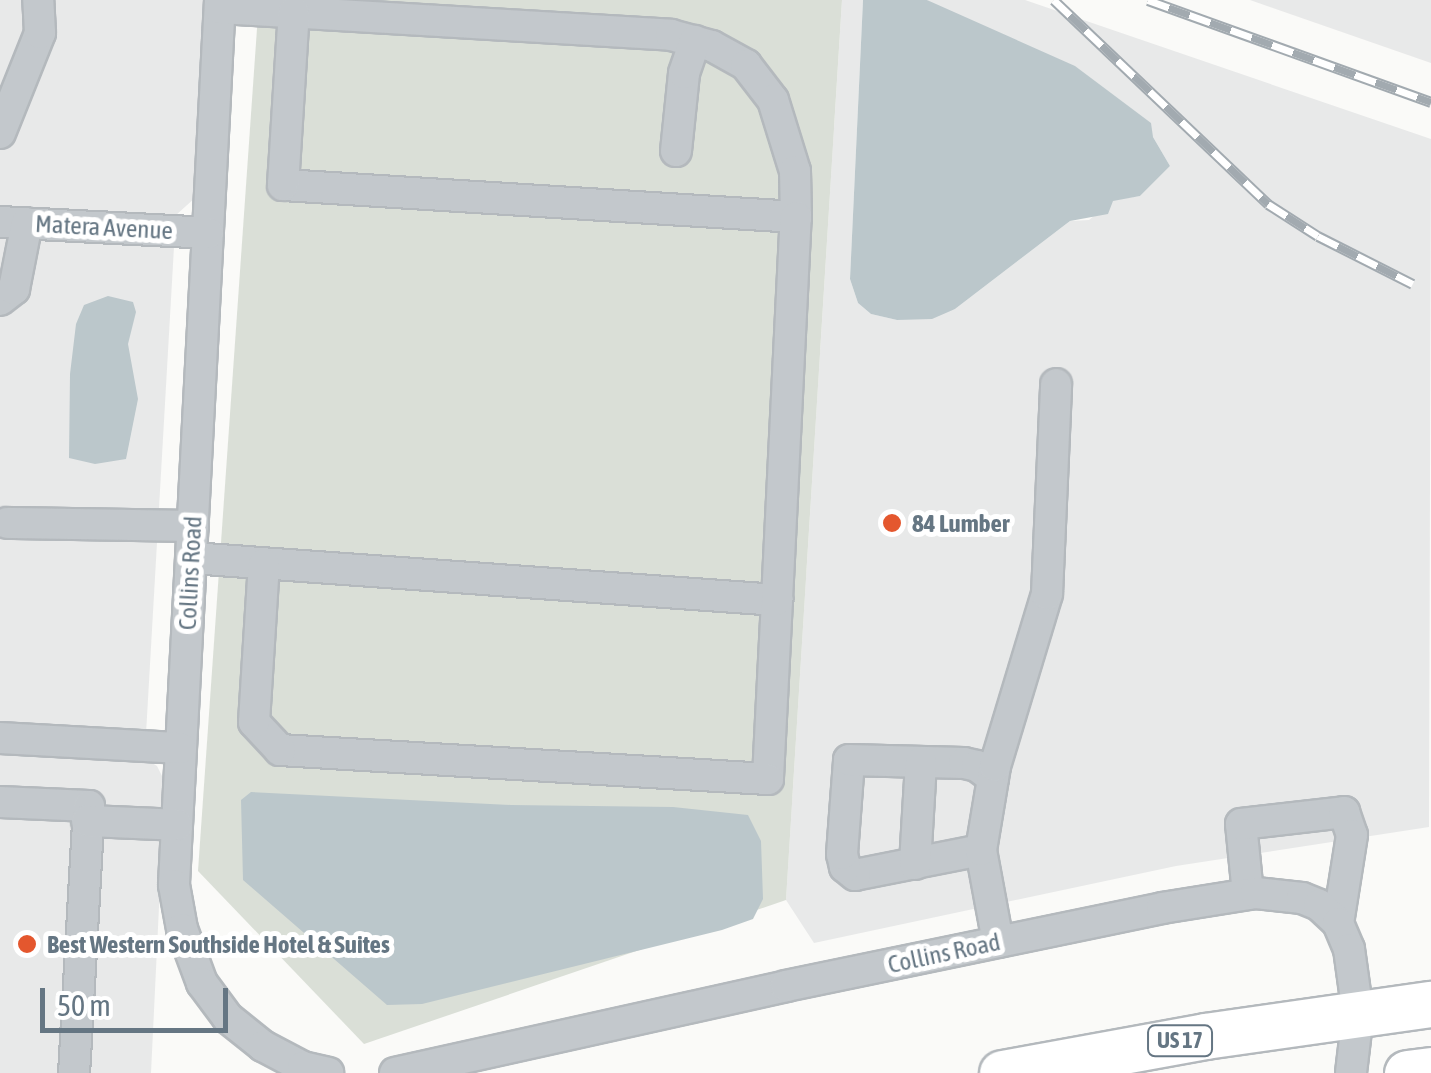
<!DOCTYPE html>
<style>
body{margin:0}
#map{position:relative;width:1431px;height:1073px;overflow:hidden;background:#fafaf8;font-family:"Asap Condensed",sans-serif}
div>[style]{position:absolute}
[style*='--x']{left:calc(var(--x)*1px);top:calc(var(--y)*1px);width:calc(var(--w)*1px);rotate:calc(var(--a)*1deg)}
.built>*{inset:0;background:#e8e9e9}
.green>*{inset:0;background:#dadfd7}
.water>*{inset:0;background:#bbc7cb}
.roads{filter:drop-shadow(2px 0 #b4b9bd) drop-shadow(-2px 0 #b4b9bd) drop-shadow(0 2px #b4b9bd) drop-shadow(0 -2px #b4b9bd)}
.minor>*{height:30px;margin:-15px;padding:0 15px;transform-origin:15px;border-radius:15px;background:#c3c8cc}
.highway>*{height:45px;margin:-22.5px;padding:0 22.5px;transform-origin:22.5px;border-radius:22.5px;background:#fff}
.rail>*{height:11px;margin-top:-5.5px;transform-origin:0;background:repeating-linear-gradient(90deg,#fff 0 22px,#a2aab0 0 44px);box-sizing:border-box;border-block:2px solid #a2aab0}
.dots>*{width:28px;height:28px;translate:-50% -50%;box-sizing:border-box;border:5px solid #fff;border-radius:50%}
span{translate:-50% -50%;white-space:nowrap;text-align:center;line-height:1.15;-webkit-text-stroke:10px #fff;paint-order:stroke}
.shield-label span{padding:2px 8px;background:#fff;border:2px solid;border-radius:8px;-webkit-text-stroke-width:0}
.shield-label{font-size:22px;color:#657683;font-weight:700}
.street-label{font-size:25px;color:#657683}
.poi-label{font-size:25px;color:#657683;font-weight:700}
.left{translate:0 -50%;text-align:left}
.scale{position:absolute;left:40px;top:988px;width:188px;height:45px;box-sizing:border-box;border:5px solid #657683;border-top:0;padding-left:12px;font-size:30px;line-height:35px;white-space:nowrap;color:#657683;-webkit-text-stroke:8px #fff;paint-order:stroke}
</style>
<div id="map">
<div class="built">
<i style="clip-path:polygon(0 0,204px 0,196px 197px,166px 224px,0 212px)"></i>
<i style="clip-path:polygon(842px 0,863px 0,850px 279px,858px 303px,871px 314px,897px 320px,955px 309px,1070px 221px,1089px 220px,1113px 200px,1140px 196px,1170px 166px,1153px 137px,927px 0,1025px 0,1431px 139px,1429px 827px,1176px 866px,814px 943px,786px 900px)"></i>
<i style="clip-path:polygon(1250px 0,1431px 0,1431px 63px)"></i>
<i style="clip-path:polygon(0 235px,166px 242px,174px 247px,146px 734px,0 725px)"></i>
<i style="clip-path:polygon(0 747px,139px 755px,157px 766px,165px 782px,151px 1073px,0 1073px)"></i>
</div>
<div class="green">
<i style="clip-path:polygon(259px 0,842px 0,786px 900px,364px 1044px,198px 871px)"></i>
</div>
<div class="water">
<i style="clip-path:polygon(863px 0,927px 0,1075px 66px,1151px 123px,1153px 137px,1170px 166px,1140px 196px,1113px 201px,1108px 214px,1070px 221px,955px 309px,932px 319px,897px 320px,871px 314px,858px 303px,850px 279px)"></i>
<i style="clip-path:polygon(108px 296px,133px 302px,136px 312px,128px 344px,138px 399px,126px 459px,95px 464px,69px 458px,70px 374px,76px 324px,84px 305px)"></i>
<i style="clip-path:polygon(251px 792px,511px 805px,673px 807px,748px 815px,761px 841px,763px 899px,753px 919px,722px 930px,422px 1004px,387px 1005px,243px 880px,241px 800px)"></i>
</div>
<div class="roads">
<div class="minor">
<i style="--x:220;--y:0;--w:886;--a:92.98"></i>
<i style="--x:174;--y:885;--w:45;--a:79.7"></i>
<i style="--x:182;--y:929;--w:58;--a:69.7"></i>
<i style="--x:202;--y:983;--w:44;--a:53.4"></i>
<i style="--x:228;--y:1018;--w:45;--a:38.7"></i>
<i style="--x:263;--y:1046;--w:45;--a:27.7"></i>
<i style="--x:303;--y:1067;--w:26;--a:13"></i>
<i style="--x:220;--y:8;--w:452;--a:3.4"></i>
<i style="--x:671;--y:35;--w:42;--a:15"></i>
<i style="--x:712;--y:46;--w:39;--a:29"></i>
<i style="--x:746;--y:65;--w:44;--a:52.4"></i>
<i style="--x:773;--y:100;--w:74;--a:72.8"></i>
<i style="--x:795;--y:171;--w:46;--a:88.8"></i>
<i style="--x:796;--y:217;--w:514;--a:-176.43"></i>
<i style="--x:283;--y:185;--w:173;--a:-86.4"></i>
<i style="--x:0;--y:133;--w:108;--a:-68.2"></i>
<i style="--x:40;--y:33;--w:33;--a:-93"></i>
<i style="--x:676;--y:151;--w:78;--a:-84.1"></i>
<i style="--x:684;--y:73;--w:34;--a:-71"></i>
<i style="--x:0;--y:222;--w:208;--a:3"></i>
<i style="--x:0;--y:300;--w:18;--a:-38"></i>
<i style="--x:14;--y:289;--w:67;--a:-78.9"></i>
<i style="--x:7;--y:523;--w:186;--a:0.9"></i>
<i style="--x:191;--y:558;--w:588;--a:4.1"></i>
<i style="--x:777;--y:600;--w:179;--a:92.9"></i>
<i style="--x:768;--y:779;--w:489;--a:-176.6"></i>
<i style="--x:280;--y:750;--w:38;--a:-133"></i>
<i style="--x:254;--y:722;--w:158;--a:-86.4"></i>
<i style="--x:777;--y:600;--w:383;--a:-87.2"></i>
<i style="--x:0;--y:738;--w:181;--a:3.2"></i>
<i style="--x:0;--y:802;--w:89;--a:2.6"></i>
<i style="--x:89;--y:806;--w:267;--a:93.2"></i>
<i style="--x:87;--y:821;--w:90;--a:2.5"></i>
<i style="--x:981;--y:850;--w:128;--a:168.8"></i>
<i style="--x:855;--y:875;--w:13;--a:-141"></i>
<i style="--x:845;--y:867;--w:13;--a:-103"></i>
<i style="--x:842;--y:854;--w:94;--a:-85.7"></i>
<i style="--x:849;--y:760;--w:115;--a:1.5"></i>
<i style="--x:964;--y:763;--w:13;--a:13"></i>
<i style="--x:977;--y:766;--w:20;--a:37"></i>
<i style="--x:915;--y:864;--w:102;--a:-86.6"></i>
<i style="--x:1248;--y:894;--w:70;--a:-95.7"></i>
<i style="--x:1241;--y:824;--w:104;--a:-6.6"></i>
<i style="--x:1344;--y:812;--w:24;--a:71"></i>
<i style="--x:1352;--y:835;--w:89;--a:99"></i>
<i style="--x:998;--y:942;--w:94;--a:-100.5"></i>
<i style="--x:981;--y:850;--w:85;--a:-80.5"></i>
<i style="--x:995;--y:766;--w:180;--a:-73.2"></i>
<i style="--x:1047;--y:594;--w:210;--a:-87.5"></i>
<i style="--x:395;--y:1073;--w:401;--a:-12.5"></i>
<i style="--x:786;--y:986;--w:384;--a:-11.7"></i>
<i style="--x:1162;--y:908;--w:95;--a:-9.1"></i>
<i style="--x:1256;--y:893;--w:46;--a:6.2"></i>
<i style="--x:1302;--y:898;--w:18;--a:22"></i>
<i style="--x:1319;--y:905;--w:26;--a:43"></i>
<i style="--x:1338;--y:923;--w:28;--a:67"></i>
<i style="--x:1349;--y:949;--w:66;--a:82.1"></i>
<i style="--x:1358;--y:1014;--w:59;--a:96.8"></i>
</div>
<div class="highway">
<i style="--x:1002;--y:1073;--w:206;--a:-10.3"></i>
<i style="--x:1205;--y:1036;--w:228;--a:-8.1"></i>
<i style="--x:1407;--y:1073;--w:24;--a:-7"></i>
</div>
</div>
<div class="rail">
<i style="--x:1054;--y:0;--w:296;--a:43.6"></i>
<i style="--x:1268;--y:204;--w:59;--a:32.6"></i>
<i style="--x:1318;--y:236;--w:106;--a:26.8"></i>
<i style="--x:1148;--y:0;--w:301;--a:19.8"></i>
</div>
<div class="dots">
<i style="left:892px;top:523px;background:#e4572e"></i>
<i style="left:27px;top:944px;background:#e4572e"></i>
</div>
<div class="shield-label">
<span style="left:1180px;top:1041px">US 17</span>
</div>
<div class="street-label">
<span style="left:104px;top:227px;rotate:3deg">Matera Avenue</span>
<span style="left:190px;top:573px;rotate:-87deg">Collins Road</span>
<span style="left:944px;top:953px;rotate:-12deg">Collins Road</span>
</div>
<div class="poi-label">
<span class="left" style="left:912px;top:523px">84 Lumber</span>
<span class="left" style="left:47px;top:944px">Best Western Southside Hotel &amp; Suites</span>
</div>
<div class="scale">50 m</div>
</div>
